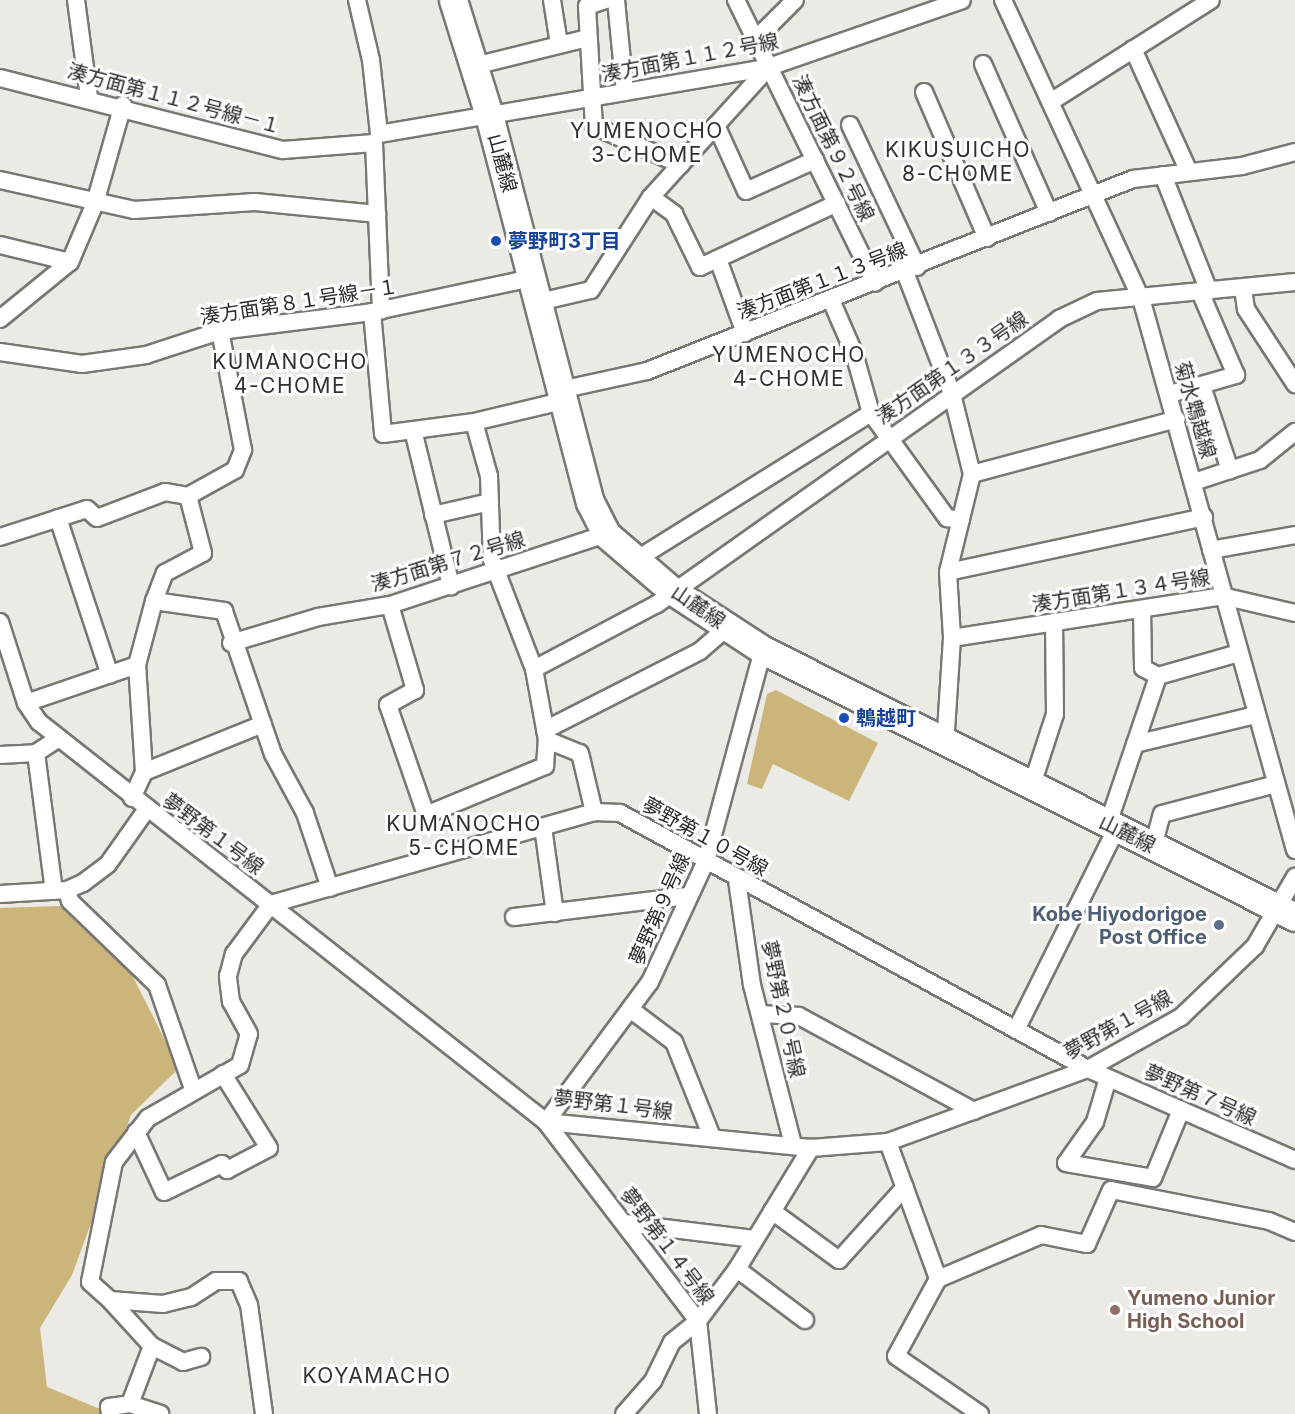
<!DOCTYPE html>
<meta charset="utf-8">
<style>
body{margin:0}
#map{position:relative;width:1295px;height:1414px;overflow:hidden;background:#ebeae5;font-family:Inter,"Noto Sans JP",sans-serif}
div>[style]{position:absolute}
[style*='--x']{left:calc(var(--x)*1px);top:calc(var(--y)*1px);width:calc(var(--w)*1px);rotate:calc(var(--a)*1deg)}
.green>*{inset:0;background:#cbb57b}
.roads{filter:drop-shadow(2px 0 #787773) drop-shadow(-2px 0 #787773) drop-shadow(0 2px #787773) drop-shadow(0 -2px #787773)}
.street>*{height:16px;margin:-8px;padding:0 8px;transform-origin:8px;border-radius:8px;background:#fff}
.primary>*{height:27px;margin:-13.5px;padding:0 13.5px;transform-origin:13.5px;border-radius:13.5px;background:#fff}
.dots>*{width:16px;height:16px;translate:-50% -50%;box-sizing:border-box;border:3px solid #fff;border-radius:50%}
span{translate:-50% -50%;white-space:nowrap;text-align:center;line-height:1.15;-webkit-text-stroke:6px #fff;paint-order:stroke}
.street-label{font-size:20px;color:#2c2b2a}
.transit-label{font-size:20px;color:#164399;font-weight:700}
.left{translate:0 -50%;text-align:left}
.service-label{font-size:20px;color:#4e5e75;font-weight:700}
.right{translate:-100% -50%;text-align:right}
.education-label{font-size:20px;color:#785e54;font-weight:700}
.neighbourhood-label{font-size:21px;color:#32312e;letter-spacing:1.5px}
</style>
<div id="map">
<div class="green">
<i style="clip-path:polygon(776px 690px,878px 743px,849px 801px,773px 764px,762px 789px,747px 784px,767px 694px)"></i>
<i style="clip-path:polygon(60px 906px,127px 965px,179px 1068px,131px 1115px,72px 1275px,40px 1328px,47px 1387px,112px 1414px,0 1414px,0 908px)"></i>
</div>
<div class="roads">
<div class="street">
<i style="--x:76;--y:0;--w:99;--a:82.4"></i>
<i style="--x:357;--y:0;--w:62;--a:76.9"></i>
<i style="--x:371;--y:60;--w:74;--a:83.8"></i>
<i style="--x:552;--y:0;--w:45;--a:81"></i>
<i style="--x:606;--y:0;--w:20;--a:162"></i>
<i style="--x:587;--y:6;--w:120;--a:86.7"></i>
<i style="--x:594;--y:126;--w:95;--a:24.1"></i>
<i style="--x:616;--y:0;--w:92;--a:84.4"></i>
<i style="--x:736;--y:0;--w:315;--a:63.8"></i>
<i style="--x:1003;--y:0;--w:328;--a:65.2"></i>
<i style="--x:1141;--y:298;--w:573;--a:74.41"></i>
<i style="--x:756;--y:39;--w:55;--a:-45"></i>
<i style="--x:1133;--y:49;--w:135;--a:65.5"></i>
<i style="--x:983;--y:64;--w:163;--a:66.1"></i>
<i style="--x:474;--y:66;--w:117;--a:-13.8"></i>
<i style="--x:0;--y:78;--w:292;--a:14.3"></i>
<i style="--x:283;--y:150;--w:91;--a:-4.4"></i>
<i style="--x:924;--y:92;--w:159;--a:66.7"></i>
<i style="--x:1052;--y:101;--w:188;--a:-32.4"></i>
<i style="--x:716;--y:125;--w:72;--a:65.6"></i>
<i style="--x:746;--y:191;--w:76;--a:-24.2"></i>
<i style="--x:850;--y:125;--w:157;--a:64.7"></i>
<i style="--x:379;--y:134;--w:396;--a:-9.7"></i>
<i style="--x:769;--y:67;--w:204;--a:-19.1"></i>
<i style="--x:374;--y:143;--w:168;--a:87.6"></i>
<i style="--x:1163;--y:175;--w:125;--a:68.4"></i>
<i style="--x:0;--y:180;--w:137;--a:12.6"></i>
<i style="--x:134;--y:210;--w:121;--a:-3.8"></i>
<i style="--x:255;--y:202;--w:123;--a:5.6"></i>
<i style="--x:651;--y:197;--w:29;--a:36"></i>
<i style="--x:674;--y:214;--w:59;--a:63.9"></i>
<i style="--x:700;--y:267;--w:151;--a:-25"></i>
<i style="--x:0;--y:245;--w:72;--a:13.7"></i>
<i style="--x:718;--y:259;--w:79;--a:70"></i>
<i style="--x:905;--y:272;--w:131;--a:68.9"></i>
<i style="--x:952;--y:394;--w:82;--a:76"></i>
<i style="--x:972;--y:474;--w:101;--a:103.8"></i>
<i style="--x:948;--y:572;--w:66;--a:86.5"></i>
<i style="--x:952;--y:638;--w:107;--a:93.7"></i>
<i style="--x:1243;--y:288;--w:21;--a:82"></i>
<i style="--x:1246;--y:309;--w:90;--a:56.8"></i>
<i style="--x:831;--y:300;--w:58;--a:66.5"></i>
<i style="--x:854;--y:353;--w:62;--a:74.2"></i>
<i style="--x:871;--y:413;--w:130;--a:54.1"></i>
<i style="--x:947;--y:518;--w:14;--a:8"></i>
<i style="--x:539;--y:302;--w:53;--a:-13"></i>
<i style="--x:591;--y:290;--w:111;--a:-57.2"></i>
<i style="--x:651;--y:197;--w:176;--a:-47.8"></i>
<i style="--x:372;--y:312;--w:122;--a:84.8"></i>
<i style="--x:383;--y:434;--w:92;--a:-7.5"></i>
<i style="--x:474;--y:422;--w:90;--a:-13.4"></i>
<i style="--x:0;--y:319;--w:90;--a:-39.2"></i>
<i style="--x:70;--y:262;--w:64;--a:-67"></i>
<i style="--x:95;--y:203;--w:102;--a:-74.1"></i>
<i style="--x:0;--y:352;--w:83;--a:8.3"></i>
<i style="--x:82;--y:364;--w:65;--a:-8"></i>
<i style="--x:146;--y:355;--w:78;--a:-18"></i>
<i style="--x:220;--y:331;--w:153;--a:-7.1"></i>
<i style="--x:372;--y:312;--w:164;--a:-12"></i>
<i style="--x:1202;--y:386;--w:89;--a:71.6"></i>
<i style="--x:560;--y:390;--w:89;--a:-12.3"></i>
<i style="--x:647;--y:371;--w:523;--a:-21.56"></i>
<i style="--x:1133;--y:179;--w:110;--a:-6.8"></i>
<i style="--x:1242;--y:166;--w:55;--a:-14.8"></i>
<i style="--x:1170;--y:394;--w:69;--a:-16.1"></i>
<i style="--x:1236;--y:375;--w:90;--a:-113.4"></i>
<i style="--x:474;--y:422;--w:56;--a:74.5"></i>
<i style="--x:489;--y:476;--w:84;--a:88"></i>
<i style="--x:492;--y:560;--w:117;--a:68.9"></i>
<i style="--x:534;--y:669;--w:72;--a:79.6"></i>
<i style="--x:547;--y:740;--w:35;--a:22"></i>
<i style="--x:580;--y:753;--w:61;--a:76.7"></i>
<i style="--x:413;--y:430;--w:161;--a:76.3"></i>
<i style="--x:972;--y:474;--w:212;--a:-15"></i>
<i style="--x:1194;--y:482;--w:70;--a:-18.4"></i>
<i style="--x:1260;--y:460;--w:45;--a:-38.7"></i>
<i style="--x:188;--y:496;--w:54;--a:-29"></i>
<i style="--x:235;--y:470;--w:22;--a:-68"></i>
<i style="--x:243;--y:450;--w:121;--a:-100.9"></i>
<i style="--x:433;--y:515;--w:58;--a:-12.8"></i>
<i style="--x:58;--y:518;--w:165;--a:71.7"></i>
<i style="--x:0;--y:537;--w:91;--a:-17.8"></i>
<i style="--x:87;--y:509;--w:13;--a:42"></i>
<i style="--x:97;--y:518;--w:73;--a:-20.9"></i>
<i style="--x:165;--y:492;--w:23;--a:10"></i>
<i style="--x:1211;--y:550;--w:85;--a:-10.1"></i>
<i style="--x:634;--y:561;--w:279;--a:-32"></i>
<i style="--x:948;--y:572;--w:262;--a:-12.1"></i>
<i style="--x:154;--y:601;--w:71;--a:8.1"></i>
<i style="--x:224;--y:611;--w:151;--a:71.1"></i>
<i style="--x:273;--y:754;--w:67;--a:61.5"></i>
<i style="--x:305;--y:813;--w:79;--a:71.6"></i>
<i style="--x:390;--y:605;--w:89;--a:73.6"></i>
<i style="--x:415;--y:690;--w:31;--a:151"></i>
<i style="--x:388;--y:705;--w:116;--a:70.9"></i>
<i style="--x:426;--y:815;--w:129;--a:-22.4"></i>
<i style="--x:545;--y:766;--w:26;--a:-86"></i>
<i style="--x:1142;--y:609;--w:59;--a:89"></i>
<i style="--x:1143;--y:668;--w:17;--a:28"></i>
<i style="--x:0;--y:622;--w:85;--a:72.2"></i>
<i style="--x:26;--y:703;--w:23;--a:56"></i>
<i style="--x:39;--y:722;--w:646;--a:38.27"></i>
<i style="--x:546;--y:1122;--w:266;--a:5.6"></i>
<i style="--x:811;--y:1148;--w:77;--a:-4.5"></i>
<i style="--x:888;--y:1142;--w:213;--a:-20.1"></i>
<i style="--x:1088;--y:1069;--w:107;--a:-29.2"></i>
<i style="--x:1181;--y:1017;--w:103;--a:-43.8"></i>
<i style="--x:1255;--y:946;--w:80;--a:-59.9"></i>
<i style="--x:952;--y:638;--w:273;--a:-8.8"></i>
<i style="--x:1222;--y:596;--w:75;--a:13.1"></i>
<i style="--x:231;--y:643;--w:91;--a:-16.6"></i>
<i style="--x:318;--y:617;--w:73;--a:-9.5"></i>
<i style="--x:390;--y:605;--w:227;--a:-18.2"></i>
<i style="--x:534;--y:669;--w:139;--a:-27.9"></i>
<i style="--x:657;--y:604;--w:493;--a:-35.3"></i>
<i style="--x:1059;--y:319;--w:42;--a:-25.3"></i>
<i style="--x:1097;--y:301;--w:199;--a:-5.5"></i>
<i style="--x:26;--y:703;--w:117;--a:-18.9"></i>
<i style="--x:545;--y:730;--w:174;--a:-27"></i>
<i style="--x:700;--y:651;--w:37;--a:-41"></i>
<i style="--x:1135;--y:744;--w:124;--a:-13.5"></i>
<i style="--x:36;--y:753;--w:139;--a:82.6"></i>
<i style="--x:0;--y:755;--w:36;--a:-3"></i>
<i style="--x:36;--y:753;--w:27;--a:-33"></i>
<i style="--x:144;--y:772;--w:128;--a:-22"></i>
<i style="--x:1031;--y:788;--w:78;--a:-72"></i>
<i style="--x:1055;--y:714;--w:92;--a:-90.6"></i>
<i style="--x:132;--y:798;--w:29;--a:-65"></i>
<i style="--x:144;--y:772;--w:107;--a:-93.7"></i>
<i style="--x:137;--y:665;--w:66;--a:-75.1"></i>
<i style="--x:154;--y:601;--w:30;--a:-69"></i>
<i style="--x:165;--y:573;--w:43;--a:-27.8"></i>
<i style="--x:203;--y:553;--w:59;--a:-104.7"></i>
<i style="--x:1108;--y:824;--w:156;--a:-71.3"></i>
<i style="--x:1158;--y:676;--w:84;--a:-15.9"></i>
<i style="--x:543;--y:827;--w:87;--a:82.1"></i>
<i style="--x:1153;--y:847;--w:34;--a:-75"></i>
<i style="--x:1162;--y:814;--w:118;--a:-14.7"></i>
<i style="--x:737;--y:880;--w:106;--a:81.9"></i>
<i style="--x:752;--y:985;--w:165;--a:75.6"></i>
<i style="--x:67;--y:890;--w:11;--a:75"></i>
<i style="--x:70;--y:901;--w:121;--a:44"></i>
<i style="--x:157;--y:985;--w:110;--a:70.9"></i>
<i style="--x:0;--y:894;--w:67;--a:-3.4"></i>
<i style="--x:67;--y:890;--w:17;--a:-24"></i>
<i style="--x:83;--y:883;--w:31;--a:-37"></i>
<i style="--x:108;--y:864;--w:67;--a:-54.7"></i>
<i style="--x:514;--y:917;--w:175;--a:-6.9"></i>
<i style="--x:630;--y:1009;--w:55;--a:36.9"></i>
<i style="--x:674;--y:1042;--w:102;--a:68.2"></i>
<i style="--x:760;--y:1014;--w:39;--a:3"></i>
<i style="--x:799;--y:1016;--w:199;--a:28.5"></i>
<i style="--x:1016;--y:1030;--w:225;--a:-63.5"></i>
<i style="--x:1108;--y:1078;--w:46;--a:106.5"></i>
<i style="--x:1095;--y:1122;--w:50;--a:125.3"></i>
<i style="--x:1066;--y:1163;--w:88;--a:9.8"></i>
<i style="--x:1153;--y:1178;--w:74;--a:-67.6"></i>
<i style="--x:136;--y:1132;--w:66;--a:65"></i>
<i style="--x:164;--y:1192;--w:64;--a:-25.8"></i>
<i style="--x:222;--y:1164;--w:8;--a:50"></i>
<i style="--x:227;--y:1170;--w:47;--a:-27.6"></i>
<i style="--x:269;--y:1148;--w:87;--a:-121.9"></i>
<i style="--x:888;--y:1142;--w:146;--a:69.9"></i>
<i style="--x:772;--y:1211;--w:83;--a:36.2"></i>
<i style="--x:839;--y:1260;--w:98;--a:-47.9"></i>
<i style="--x:624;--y:1223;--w:131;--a:7"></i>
<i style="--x:737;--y:1269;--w:85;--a:36.9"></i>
<i style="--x:110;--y:1300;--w:62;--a:47.6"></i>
<i style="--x:152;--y:1346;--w:62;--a:110.8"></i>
<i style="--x:152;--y:1346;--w:35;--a:27"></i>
<i style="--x:183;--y:1362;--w:19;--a:-16"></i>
<i style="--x:110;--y:1414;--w:7;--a:-98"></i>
<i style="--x:109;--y:1407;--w:21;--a:-8"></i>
<i style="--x:130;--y:1404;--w:32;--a:18"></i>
<i style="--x:264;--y:1414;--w:110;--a:-97.8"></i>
<i style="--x:249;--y:1305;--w:26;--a:-113"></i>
<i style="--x:239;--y:1281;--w:23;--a:180"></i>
<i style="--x:216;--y:1281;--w:30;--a:147"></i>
<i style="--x:191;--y:1297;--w:29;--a:166"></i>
<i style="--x:163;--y:1304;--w:53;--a:-175.7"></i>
<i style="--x:110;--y:1300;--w:27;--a:-138"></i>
<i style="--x:90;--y:1282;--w:122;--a:-78.7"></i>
<i style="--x:114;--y:1162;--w:56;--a:-52.3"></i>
<i style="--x:148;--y:1118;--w:106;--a:-29.9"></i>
<i style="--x:240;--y:1065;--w:32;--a:-74"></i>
<i style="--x:249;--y:1034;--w:37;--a:-119"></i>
<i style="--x:231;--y:1002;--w:26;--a:-97"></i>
<i style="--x:228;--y:976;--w:23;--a:-75"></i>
<i style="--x:234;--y:954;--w:62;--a:-53.5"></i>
<i style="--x:271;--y:904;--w:336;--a:-15.9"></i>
<i style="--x:594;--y:812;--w:26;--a:2"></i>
<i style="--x:620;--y:813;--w:533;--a:28.68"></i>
<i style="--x:1088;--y:1069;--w:226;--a:23.7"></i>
<i style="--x:624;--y:1414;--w:44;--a:-48.7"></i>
<i style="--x:653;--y:1381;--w:43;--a:-64"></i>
<i style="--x:672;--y:1342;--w:33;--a:-39"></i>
<i style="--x:698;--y:1321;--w:65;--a:-53.1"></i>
<i style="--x:737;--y:1269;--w:142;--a:-58.6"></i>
<i style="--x:708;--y:1414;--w:94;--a:-96.1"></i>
<i style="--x:698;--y:1321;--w:250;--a:-127.4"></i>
<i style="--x:546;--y:1122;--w:174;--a:-53.4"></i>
<i style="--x:650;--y:982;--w:133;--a:-65.2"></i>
<i style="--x:706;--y:861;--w:219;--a:-74.9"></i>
<i style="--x:980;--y:1414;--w:102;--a:-145.4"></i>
<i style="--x:896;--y:1356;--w:88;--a:-61.4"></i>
<i style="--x:938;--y:1279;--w:112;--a:-23.1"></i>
<i style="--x:1041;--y:1235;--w:47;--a:11.1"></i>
<i style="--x:1087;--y:1244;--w:59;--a:-66"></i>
<i style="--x:1111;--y:1190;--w:161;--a:11.1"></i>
<i style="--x:1269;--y:1221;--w:28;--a:23"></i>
</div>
<div class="primary">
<i style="--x:453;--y:0;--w:121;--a:72.6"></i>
<i style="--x:489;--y:115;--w:400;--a:75.4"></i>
<i style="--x:590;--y:502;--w:36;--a:63"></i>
<i style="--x:606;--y:534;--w:86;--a:40.7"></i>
<i style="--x:671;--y:590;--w:110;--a:33.1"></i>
<i style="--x:763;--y:650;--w:595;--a:26.65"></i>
</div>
</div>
<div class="dots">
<i style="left:496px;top:241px;background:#1a4fb4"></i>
<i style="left:844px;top:718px;background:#1a4fb4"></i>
<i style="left:1219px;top:925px;background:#5c6f8a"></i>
<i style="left:1115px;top:1310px;background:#8d6e63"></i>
</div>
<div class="street-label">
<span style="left:690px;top:58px;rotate:-11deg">湊方面第１１２号線</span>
<span style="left:174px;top:99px;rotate:15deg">湊方面第１１２号線－１</span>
<span style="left:833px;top:148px;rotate:64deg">湊方面第９２号線</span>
<span style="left:502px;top:163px;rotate:75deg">山麓線</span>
<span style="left:822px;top:281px;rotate:-21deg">湊方面第１１３号線</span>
<span style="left:299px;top:302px;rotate:-9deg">湊方面第８１号線－１</span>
<span style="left:952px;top:368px;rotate:-35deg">湊方面第１３３号線</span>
<span style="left:1195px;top:410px;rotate:74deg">菊水鵯越線</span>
<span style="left:448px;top:562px;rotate:-17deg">湊方面第７２号線</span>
<span style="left:1121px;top:591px;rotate:-9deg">湊方面第１３４号線</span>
<span style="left:698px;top:607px;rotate:34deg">山麓線</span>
<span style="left:213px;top:834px;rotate:37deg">夢野第１号線</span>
<span style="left:1127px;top:834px;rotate:26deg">山麓線</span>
<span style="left:705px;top:837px;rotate:29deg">夢野第１０号線</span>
<span style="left:660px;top:909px;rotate:-66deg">夢野第９号線</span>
<span style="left:783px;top:1009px;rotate:78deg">夢野第２０号線</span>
<span style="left:1118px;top:1025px;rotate:-29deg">夢野第１号線</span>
<span style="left:1200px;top:1095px;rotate:24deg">夢野第７号線</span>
<span style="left:613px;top:1105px;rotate:7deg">夢野第１号線</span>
<span style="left:667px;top:1246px;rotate:53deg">夢野第１４号線</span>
</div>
<div class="transit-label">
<span class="left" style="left:508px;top:241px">夢野町3丁目</span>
<span class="left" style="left:856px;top:718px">鵯越町</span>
</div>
<div class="service-label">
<span class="right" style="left:1207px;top:926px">Kobe Hiyodorigoe<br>Post Office</span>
</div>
<div class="education-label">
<span class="left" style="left:1127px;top:1310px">Yumeno Junior<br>High School</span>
</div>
<div class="neighbourhood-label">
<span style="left:647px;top:143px">YUMENOCHO<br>3-CHOME</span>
<span style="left:958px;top:162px">KIKUSUICHO<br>8-CHOME</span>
<span style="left:789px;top:367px">YUMENOCHO<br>4-CHOME</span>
<span style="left:290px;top:374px">KUMANOCHO<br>4-CHOME</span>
<span style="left:464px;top:836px">KUMANOCHO<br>5-CHOME</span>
<span style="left:377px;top:1376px">KOYAMACHO</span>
</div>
</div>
